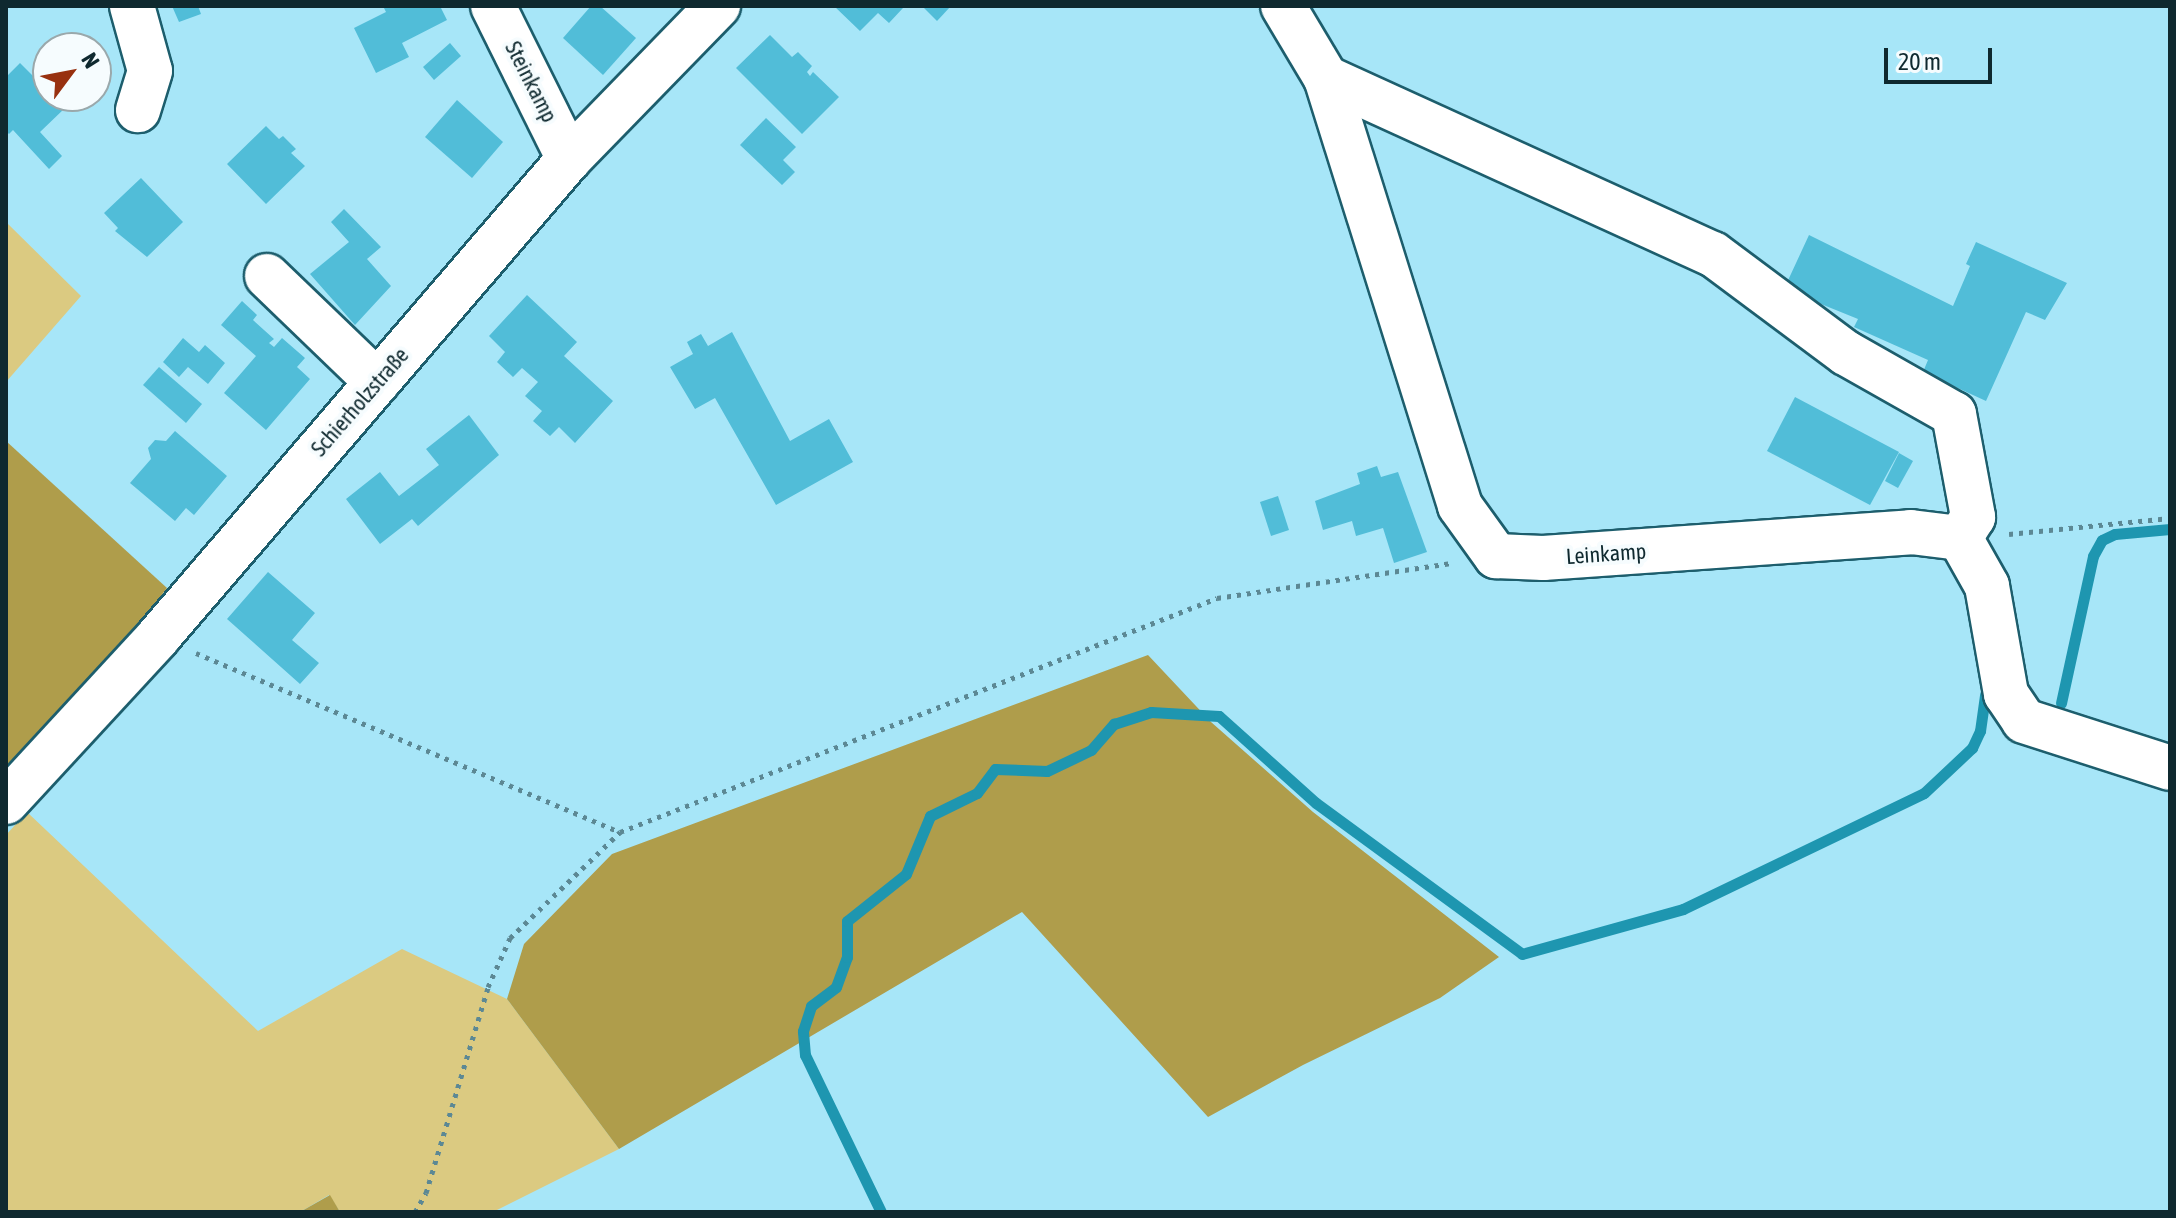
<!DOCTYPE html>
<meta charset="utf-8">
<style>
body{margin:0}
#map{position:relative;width:2176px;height:1218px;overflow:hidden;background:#a7e6f8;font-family:"Asap Condensed",sans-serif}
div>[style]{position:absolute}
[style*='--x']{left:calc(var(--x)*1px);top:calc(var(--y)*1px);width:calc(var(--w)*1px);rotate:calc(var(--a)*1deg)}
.green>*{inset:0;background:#dbca81}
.forest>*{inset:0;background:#af9d4b}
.stream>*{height:11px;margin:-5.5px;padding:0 5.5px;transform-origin:5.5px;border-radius:5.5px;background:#1e96b0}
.building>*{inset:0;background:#51bdd8}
.path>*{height:5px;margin-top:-2.5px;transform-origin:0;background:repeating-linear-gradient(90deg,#5c8894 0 4px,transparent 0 10px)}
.roads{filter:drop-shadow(2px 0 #1d5e6d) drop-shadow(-2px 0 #1d5e6d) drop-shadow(0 2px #1d5e6d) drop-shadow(0 -2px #1d5e6d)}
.minor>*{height:44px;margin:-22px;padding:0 22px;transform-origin:22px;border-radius:22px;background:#fff}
span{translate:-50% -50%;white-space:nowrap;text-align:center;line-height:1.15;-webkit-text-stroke:8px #f6fcfe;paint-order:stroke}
.street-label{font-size:22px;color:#0f292f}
.frame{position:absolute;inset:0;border:8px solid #0f292f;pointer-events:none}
.north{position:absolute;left:32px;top:32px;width:80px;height:80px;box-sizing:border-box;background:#f6fcfe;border:2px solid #9aa8ab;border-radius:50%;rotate:58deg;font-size:22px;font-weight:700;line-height:32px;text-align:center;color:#0f292f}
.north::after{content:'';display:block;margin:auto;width:28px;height:36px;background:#983110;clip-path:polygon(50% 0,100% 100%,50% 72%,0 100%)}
.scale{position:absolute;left:1884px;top:48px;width:108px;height:36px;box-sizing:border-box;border:4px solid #0f292f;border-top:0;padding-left:10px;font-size:24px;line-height:28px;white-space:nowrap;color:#0f292f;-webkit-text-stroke:6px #f6fcfe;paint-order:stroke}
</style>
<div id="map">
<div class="green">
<i style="clip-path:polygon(6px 222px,81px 296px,6px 382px)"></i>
<i style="clip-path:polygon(27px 812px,258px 1031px,402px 949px,507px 999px,619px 1149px,493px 1212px,340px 1212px,329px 1195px,300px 1212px,6px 1212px,6px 835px)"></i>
</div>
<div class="forest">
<i style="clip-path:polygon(6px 441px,167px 588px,133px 633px,6px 782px)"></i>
<i style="clip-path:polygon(1148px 655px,1211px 722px,1313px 812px,1499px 957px,1440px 998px,1303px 1065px,1208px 1117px,1022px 912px,619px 1149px,507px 999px,524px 944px,612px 854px)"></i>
<i style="clip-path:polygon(330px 1195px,340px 1212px,300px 1212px)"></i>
</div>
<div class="stream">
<i style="--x:2061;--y:703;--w:150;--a:-77.7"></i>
<i style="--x:2093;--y:556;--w:18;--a:-61"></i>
<i style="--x:2102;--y:540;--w:14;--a:-25"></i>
<i style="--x:2115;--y:534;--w:55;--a:-5.2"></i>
<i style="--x:881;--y:1212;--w:174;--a:-115.8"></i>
<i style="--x:805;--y:1055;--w:24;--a:-95"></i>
<i style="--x:803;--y:1031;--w:26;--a:-72"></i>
<i style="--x:811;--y:1006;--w:31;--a:-37"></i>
<i style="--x:836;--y:987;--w:32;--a:-70"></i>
<i style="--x:847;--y:957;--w:36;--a:-90"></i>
<i style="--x:847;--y:921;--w:75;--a:-38.5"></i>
<i style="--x:906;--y:874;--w:63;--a:-67.5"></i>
<i style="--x:930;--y:816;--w:52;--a:-26.1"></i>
<i style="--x:977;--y:793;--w:30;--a:-53"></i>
<i style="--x:995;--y:769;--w:52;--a:2.2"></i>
<i style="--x:1047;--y:771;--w:49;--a:-25.5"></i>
<i style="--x:1091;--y:750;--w:35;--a:-49"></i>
<i style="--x:1114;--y:724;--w:39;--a:-18"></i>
<i style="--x:1151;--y:712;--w:68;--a:3.4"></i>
<i style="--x:1219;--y:716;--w:130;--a:41.9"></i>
<i style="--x:1316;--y:803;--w:255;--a:36.2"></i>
<i style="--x:1522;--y:954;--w:167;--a:-15.6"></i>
<i style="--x:1683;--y:909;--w:267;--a:-25.7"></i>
<i style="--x:1924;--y:793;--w:66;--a:-43.2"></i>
<i style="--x:1972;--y:748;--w:19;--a:-65"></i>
<i style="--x:1980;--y:731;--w:37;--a:-82"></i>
</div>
<div class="building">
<i style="clip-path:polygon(172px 6px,198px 6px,201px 14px,179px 22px)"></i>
<i style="clip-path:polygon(383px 6px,440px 6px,447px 20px,402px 43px,409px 57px,376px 73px,354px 28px,386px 12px)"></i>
<i style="clip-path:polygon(591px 6px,600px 6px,636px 38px,603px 75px,563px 38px)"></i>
<i style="clip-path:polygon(834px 6px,902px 6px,903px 8px,889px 23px,878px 13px,860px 31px)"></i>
<i style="clip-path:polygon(922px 6px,951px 6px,937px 21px)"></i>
<i style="clip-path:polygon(770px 35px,792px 57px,798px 52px,812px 66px,807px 72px,810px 76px,813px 72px,839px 97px,802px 134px,736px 68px)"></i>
<i style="clip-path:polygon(450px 43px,461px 56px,434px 80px,423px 67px)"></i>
<i style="clip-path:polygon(20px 63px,48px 91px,48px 96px,65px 108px,40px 132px,62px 156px,49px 169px,13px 130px,9px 134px,6px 131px,6px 77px)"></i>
<i style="clip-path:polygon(457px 100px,503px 142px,472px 178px,425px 137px)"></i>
<i style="clip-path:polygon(766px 118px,796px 147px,783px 160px,795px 172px,782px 185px,740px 145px)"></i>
<i style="clip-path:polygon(266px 126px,279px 139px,283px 136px,296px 149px,291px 153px,305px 166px,266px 204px,227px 164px)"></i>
<i style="clip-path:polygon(141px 178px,183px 222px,147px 257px,115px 231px,118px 228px,104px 213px)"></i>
<i style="clip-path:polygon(344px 209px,381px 247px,367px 259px,391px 286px,355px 325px,310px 274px,349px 242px,331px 222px)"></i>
<i style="clip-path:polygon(1809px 235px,1953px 306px,1970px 266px,1966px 264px,1976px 242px,2067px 283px,2045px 320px,2026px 312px,1986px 401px,1923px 372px,1928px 360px,1854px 327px,1858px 319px,1784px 289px)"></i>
<i style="clip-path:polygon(527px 295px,577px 342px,564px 356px,613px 401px,575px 443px,559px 427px,550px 436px,533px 421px,542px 411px,525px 396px,538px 382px,522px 368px,513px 377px,497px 362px,505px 352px,489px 336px)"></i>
<i style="clip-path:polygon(242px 301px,257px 315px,253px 320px,274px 339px,269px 343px,274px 347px,282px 338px,305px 358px,297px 367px,310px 379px,266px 430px,224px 393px,256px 356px,221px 325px)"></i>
<i style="clip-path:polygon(732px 332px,790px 441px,829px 419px,853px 462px,776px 505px,715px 398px,695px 409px,670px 367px,693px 354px,687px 342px,701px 334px,708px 346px)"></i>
<i style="clip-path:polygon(183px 338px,199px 352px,205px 345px,225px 363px,208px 384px,188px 367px,179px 377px,163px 362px)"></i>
<i style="clip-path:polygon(159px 367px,202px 404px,186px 423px,143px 385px)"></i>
<i style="clip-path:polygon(1795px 397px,1899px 452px,1870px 505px,1767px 451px)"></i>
<i style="clip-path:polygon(469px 415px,499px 455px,418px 526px,412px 519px,380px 544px,346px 499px,380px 472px,399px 496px,439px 465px,426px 449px)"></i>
<i style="clip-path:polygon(175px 431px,227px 476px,194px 515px,186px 508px,175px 521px,130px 483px,151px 459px,148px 448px,155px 440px,166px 441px)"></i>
<i style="clip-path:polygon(1899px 453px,1913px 461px,1898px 488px,1885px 481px)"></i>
<i style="clip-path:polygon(1377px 466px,1381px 477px,1398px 472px,1427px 552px,1394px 563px,1383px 528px,1356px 536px,1352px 521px,1323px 530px,1315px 501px,1360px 484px,1357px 473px)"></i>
<i style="clip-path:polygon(1278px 496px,1289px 530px,1271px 536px,1260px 502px)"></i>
<i style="clip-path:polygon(268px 572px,315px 613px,292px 640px,319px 663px,300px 684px,227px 619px)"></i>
</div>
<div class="path">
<i style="--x:2009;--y:534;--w:162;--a:-5.7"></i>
<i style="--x:196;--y:653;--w:460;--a:22.9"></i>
<i style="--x:620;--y:832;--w:641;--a:-21.4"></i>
<i style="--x:1217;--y:598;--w:237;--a:-8.5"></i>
<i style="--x:415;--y:1212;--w:22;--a:-60"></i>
<i style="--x:426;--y:1193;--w:215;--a:-73.2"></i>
<i style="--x:488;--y:987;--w:54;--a:-65.8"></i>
<i style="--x:510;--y:938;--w:153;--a:-43.9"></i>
</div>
<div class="roads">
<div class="minor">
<i style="--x:132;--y:6;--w:67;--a:74.5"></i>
<i style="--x:150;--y:71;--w:41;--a:107.1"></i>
<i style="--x:493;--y:6;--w:171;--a:63.6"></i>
<i style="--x:1283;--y:6;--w:84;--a:59.2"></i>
<i style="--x:1326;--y:78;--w:448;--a:72.6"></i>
<i style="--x:1460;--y:506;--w:62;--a:54.2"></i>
<i style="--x:1496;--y:556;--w:47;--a:2.4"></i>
<i style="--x:1543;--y:558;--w:369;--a:-4"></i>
<i style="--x:1911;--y:532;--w:49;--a:7"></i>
<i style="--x:1960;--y:538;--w:55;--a:60.6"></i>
<i style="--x:1987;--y:586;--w:110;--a:80"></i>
<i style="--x:2006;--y:694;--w:32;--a:56"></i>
<i style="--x:2024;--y:721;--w:153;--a:17.8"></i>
<i style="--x:1326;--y:78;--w:425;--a:24.5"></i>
<i style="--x:1713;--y:254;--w:166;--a:36.7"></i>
<i style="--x:1846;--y:353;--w:124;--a:29.5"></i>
<i style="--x:1954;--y:414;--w:105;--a:79.5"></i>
<i style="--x:1973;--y:517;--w:25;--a:122"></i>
<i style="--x:267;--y:276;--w:153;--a:43.9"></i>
<i style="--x:6;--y:802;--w:224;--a:-47.3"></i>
<i style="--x:158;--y:637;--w:630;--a:-49.31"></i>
<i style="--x:569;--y:159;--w:214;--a:-45.8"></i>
</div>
</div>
<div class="street-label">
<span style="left:531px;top:82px;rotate:63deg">Steinkamp</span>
<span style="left:360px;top:402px;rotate:-49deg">Schierholzstraße</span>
<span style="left:1606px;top:554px;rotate:-4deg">Leinkamp</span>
</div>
<div class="frame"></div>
<div class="north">N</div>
<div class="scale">20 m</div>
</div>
